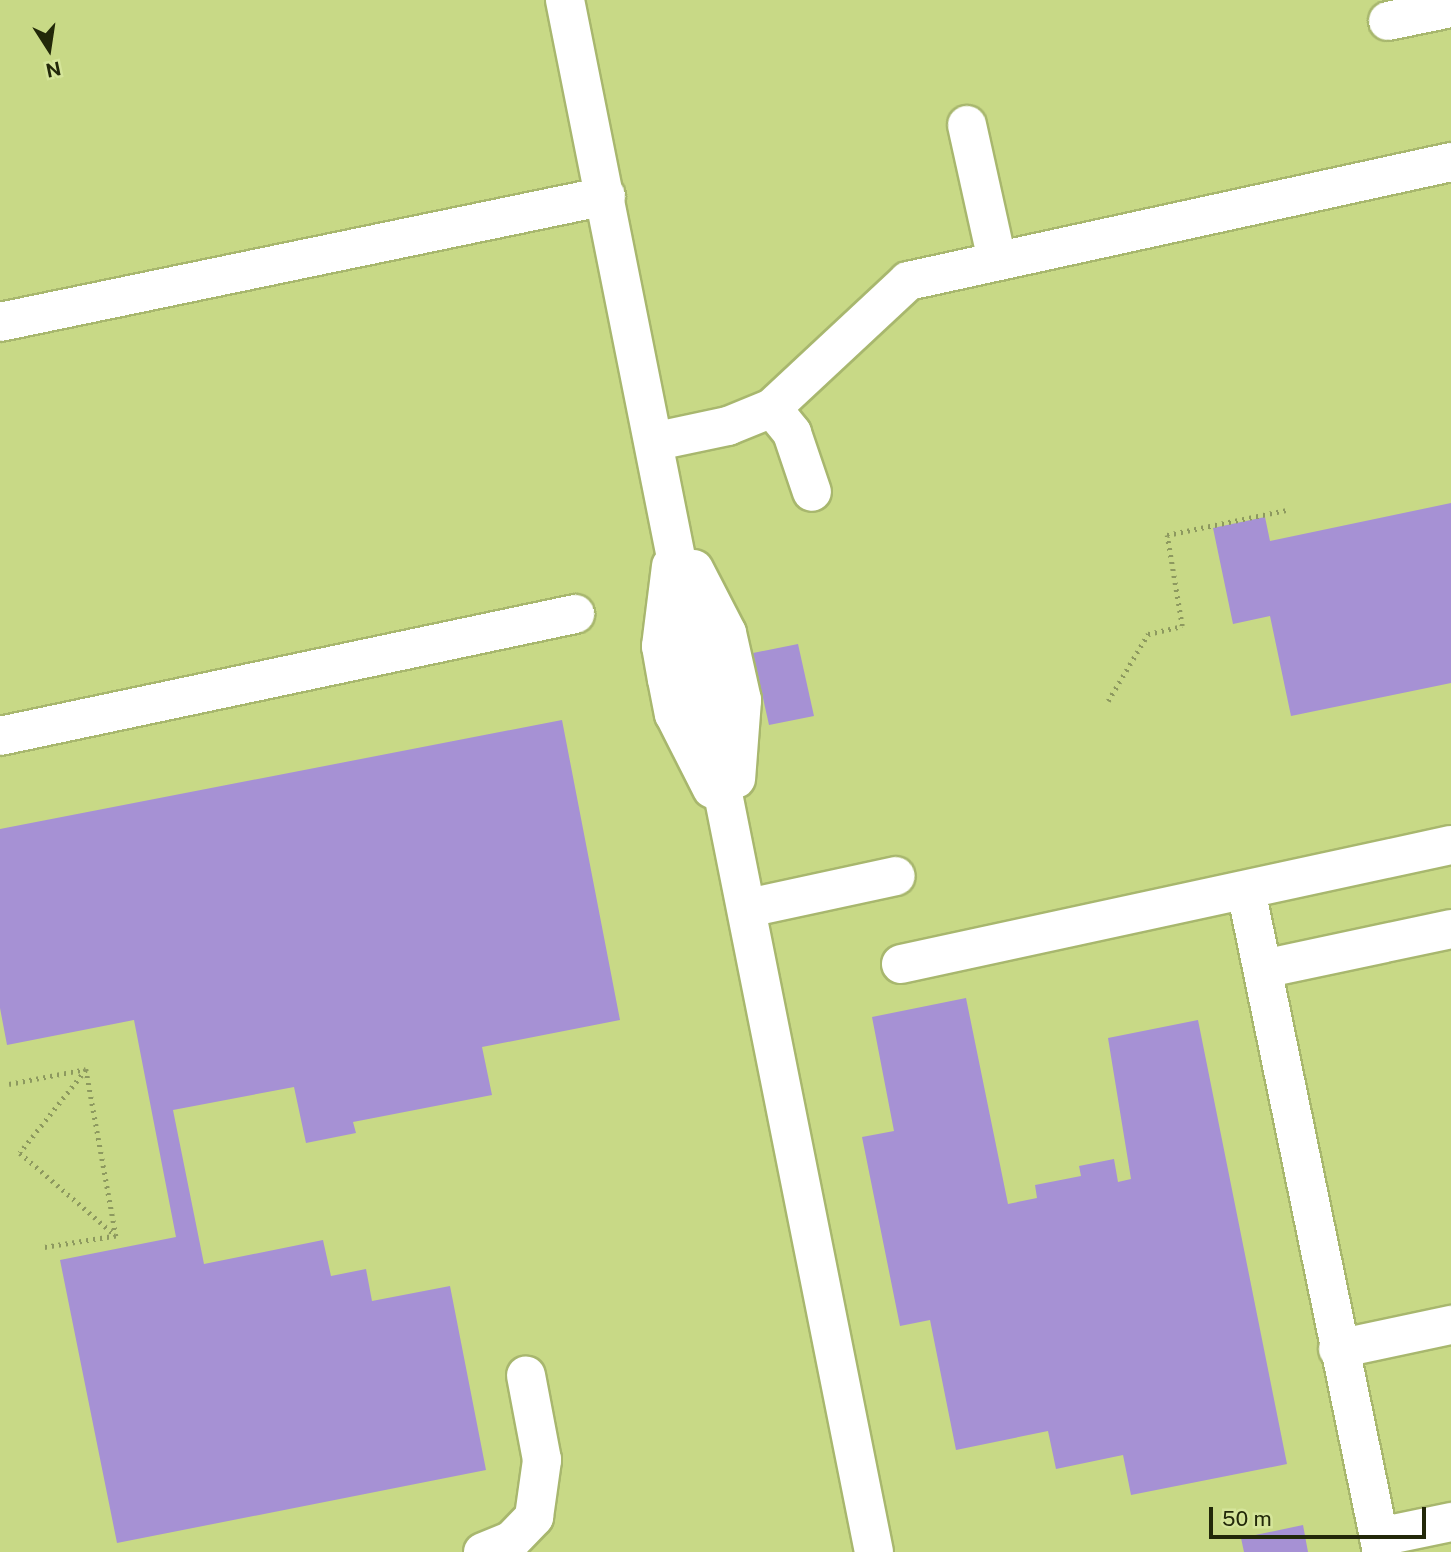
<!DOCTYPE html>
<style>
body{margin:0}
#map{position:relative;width:1451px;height:1552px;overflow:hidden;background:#d5e59a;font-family:"Public Sans",sans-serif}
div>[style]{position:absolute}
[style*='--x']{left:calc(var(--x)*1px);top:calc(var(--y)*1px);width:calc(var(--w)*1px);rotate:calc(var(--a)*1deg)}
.built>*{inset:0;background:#c8d986}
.building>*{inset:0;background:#a691d4}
.path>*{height:4.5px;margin-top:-2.25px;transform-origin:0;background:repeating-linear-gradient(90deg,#8d995f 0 2px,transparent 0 7px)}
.roads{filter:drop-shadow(2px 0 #a8b76e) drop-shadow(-2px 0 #a8b76e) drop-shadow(0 2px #a8b76e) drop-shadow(0 -2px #a8b76e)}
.minor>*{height:38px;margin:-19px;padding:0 19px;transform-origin:19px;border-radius:19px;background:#fff}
span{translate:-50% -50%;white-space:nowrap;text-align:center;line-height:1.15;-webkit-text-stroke:5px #d5e59a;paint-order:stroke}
.north{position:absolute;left:14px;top:14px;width:70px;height:70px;-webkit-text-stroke:5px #d5e59a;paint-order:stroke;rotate:168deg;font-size:19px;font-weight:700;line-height:28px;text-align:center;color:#222809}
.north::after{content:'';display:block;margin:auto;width:24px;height:32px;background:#222809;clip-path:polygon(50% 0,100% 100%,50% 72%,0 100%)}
.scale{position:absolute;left:1209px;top:1507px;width:217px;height:32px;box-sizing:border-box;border:4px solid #222809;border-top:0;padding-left:9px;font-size:21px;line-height:24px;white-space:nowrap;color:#222809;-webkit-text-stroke:5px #d5e59a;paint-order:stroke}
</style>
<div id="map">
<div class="built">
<i style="clip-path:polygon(0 0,1451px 0,1451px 1552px,0 1552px)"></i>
</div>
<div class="building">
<i style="clip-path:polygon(1451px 503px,1451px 683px,1291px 716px,1270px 616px,1233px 624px,1213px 528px,1265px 517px,1270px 541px)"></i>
<i style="clip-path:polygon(798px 644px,814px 716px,769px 725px,753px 653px)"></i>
<i style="clip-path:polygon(562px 720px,620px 1020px,482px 1047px,492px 1095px,353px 1122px,356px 1133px,306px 1143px,294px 1087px,173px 1110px,204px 1264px,323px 1240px,331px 1276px,366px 1269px,372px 1301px,450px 1286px,486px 1470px,117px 1543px,60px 1260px,176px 1237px,134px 1020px,7px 1045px,0 1008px,0 829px)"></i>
<i style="clip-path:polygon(966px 998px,1008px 1204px,1037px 1198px,1035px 1185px,1081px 1176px,1079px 1166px,1114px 1159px,1118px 1182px,1131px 1179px,1108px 1038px,1198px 1020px,1287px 1464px,1131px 1495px,1123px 1455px,1056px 1469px,1048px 1431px,956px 1450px,930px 1320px,900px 1326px,862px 1137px,894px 1131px,872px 1017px)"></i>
<i style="clip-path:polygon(1303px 1525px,1308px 1552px,1244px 1552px,1241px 1538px)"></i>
</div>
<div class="path">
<i style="--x:1108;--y:701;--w:78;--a:-59.2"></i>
<i style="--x:1148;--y:634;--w:35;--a:-13"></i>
<i style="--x:1182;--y:626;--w:92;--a:-99.4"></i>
<i style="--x:1167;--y:535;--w:123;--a:-11.8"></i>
<i style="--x:86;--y:1070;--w:106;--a:128.5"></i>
<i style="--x:20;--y:1153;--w:127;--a:40.8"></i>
<i style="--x:9;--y:1084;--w:78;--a:-11"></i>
<i style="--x:86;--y:1069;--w:170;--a:79.8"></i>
<i style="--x:116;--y:1236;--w:76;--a:170.9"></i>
</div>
<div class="roads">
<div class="minor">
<i style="--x:565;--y:0;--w:1582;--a:78.74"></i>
<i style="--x:1388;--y:21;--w:64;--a:-11.7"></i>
<i style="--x:967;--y:125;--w:138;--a:77.5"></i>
<i style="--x:0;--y:322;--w:619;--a:-11.75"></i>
<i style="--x:772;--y:408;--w:32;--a:51"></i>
<i style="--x:792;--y:433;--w:62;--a:71.3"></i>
<i style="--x:657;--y:441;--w:73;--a:-11.9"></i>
<i style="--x:728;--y:426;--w:48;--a:-22.2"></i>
<i style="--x:772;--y:408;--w:186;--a:-43"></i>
<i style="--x:908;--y:281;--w:556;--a:-12.36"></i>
<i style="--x:671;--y:566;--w:81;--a:97.1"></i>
<i style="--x:661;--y:646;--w:34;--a:80"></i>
<i style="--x:667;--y:679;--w:36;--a:79"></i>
<i style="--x:674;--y:714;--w:84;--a:63.1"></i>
<i style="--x:694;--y:569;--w:72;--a:62.7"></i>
<i style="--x:727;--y:633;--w:69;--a:77.4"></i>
<i style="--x:742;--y:700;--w:79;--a:94.3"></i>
<i style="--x:0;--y:736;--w:588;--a:-11.98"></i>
<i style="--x:1246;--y:890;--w:676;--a:78.39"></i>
<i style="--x:748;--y:908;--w:151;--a:-12.2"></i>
<i style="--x:901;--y:964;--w:563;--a:-12.21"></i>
<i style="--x:1263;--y:969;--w:192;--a:-12"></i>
<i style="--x:1338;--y:1349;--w:116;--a:-12"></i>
<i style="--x:1379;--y:1537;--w:74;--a:-11.8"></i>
<i style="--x:483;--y:1552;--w:31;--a:-22"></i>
<i style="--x:512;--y:1540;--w:32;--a:-46"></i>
<i style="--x:534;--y:1517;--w:58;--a:-82"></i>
<i style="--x:542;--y:1460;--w:86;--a:-100.7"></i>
</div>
</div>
<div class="north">N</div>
<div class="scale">50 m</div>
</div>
